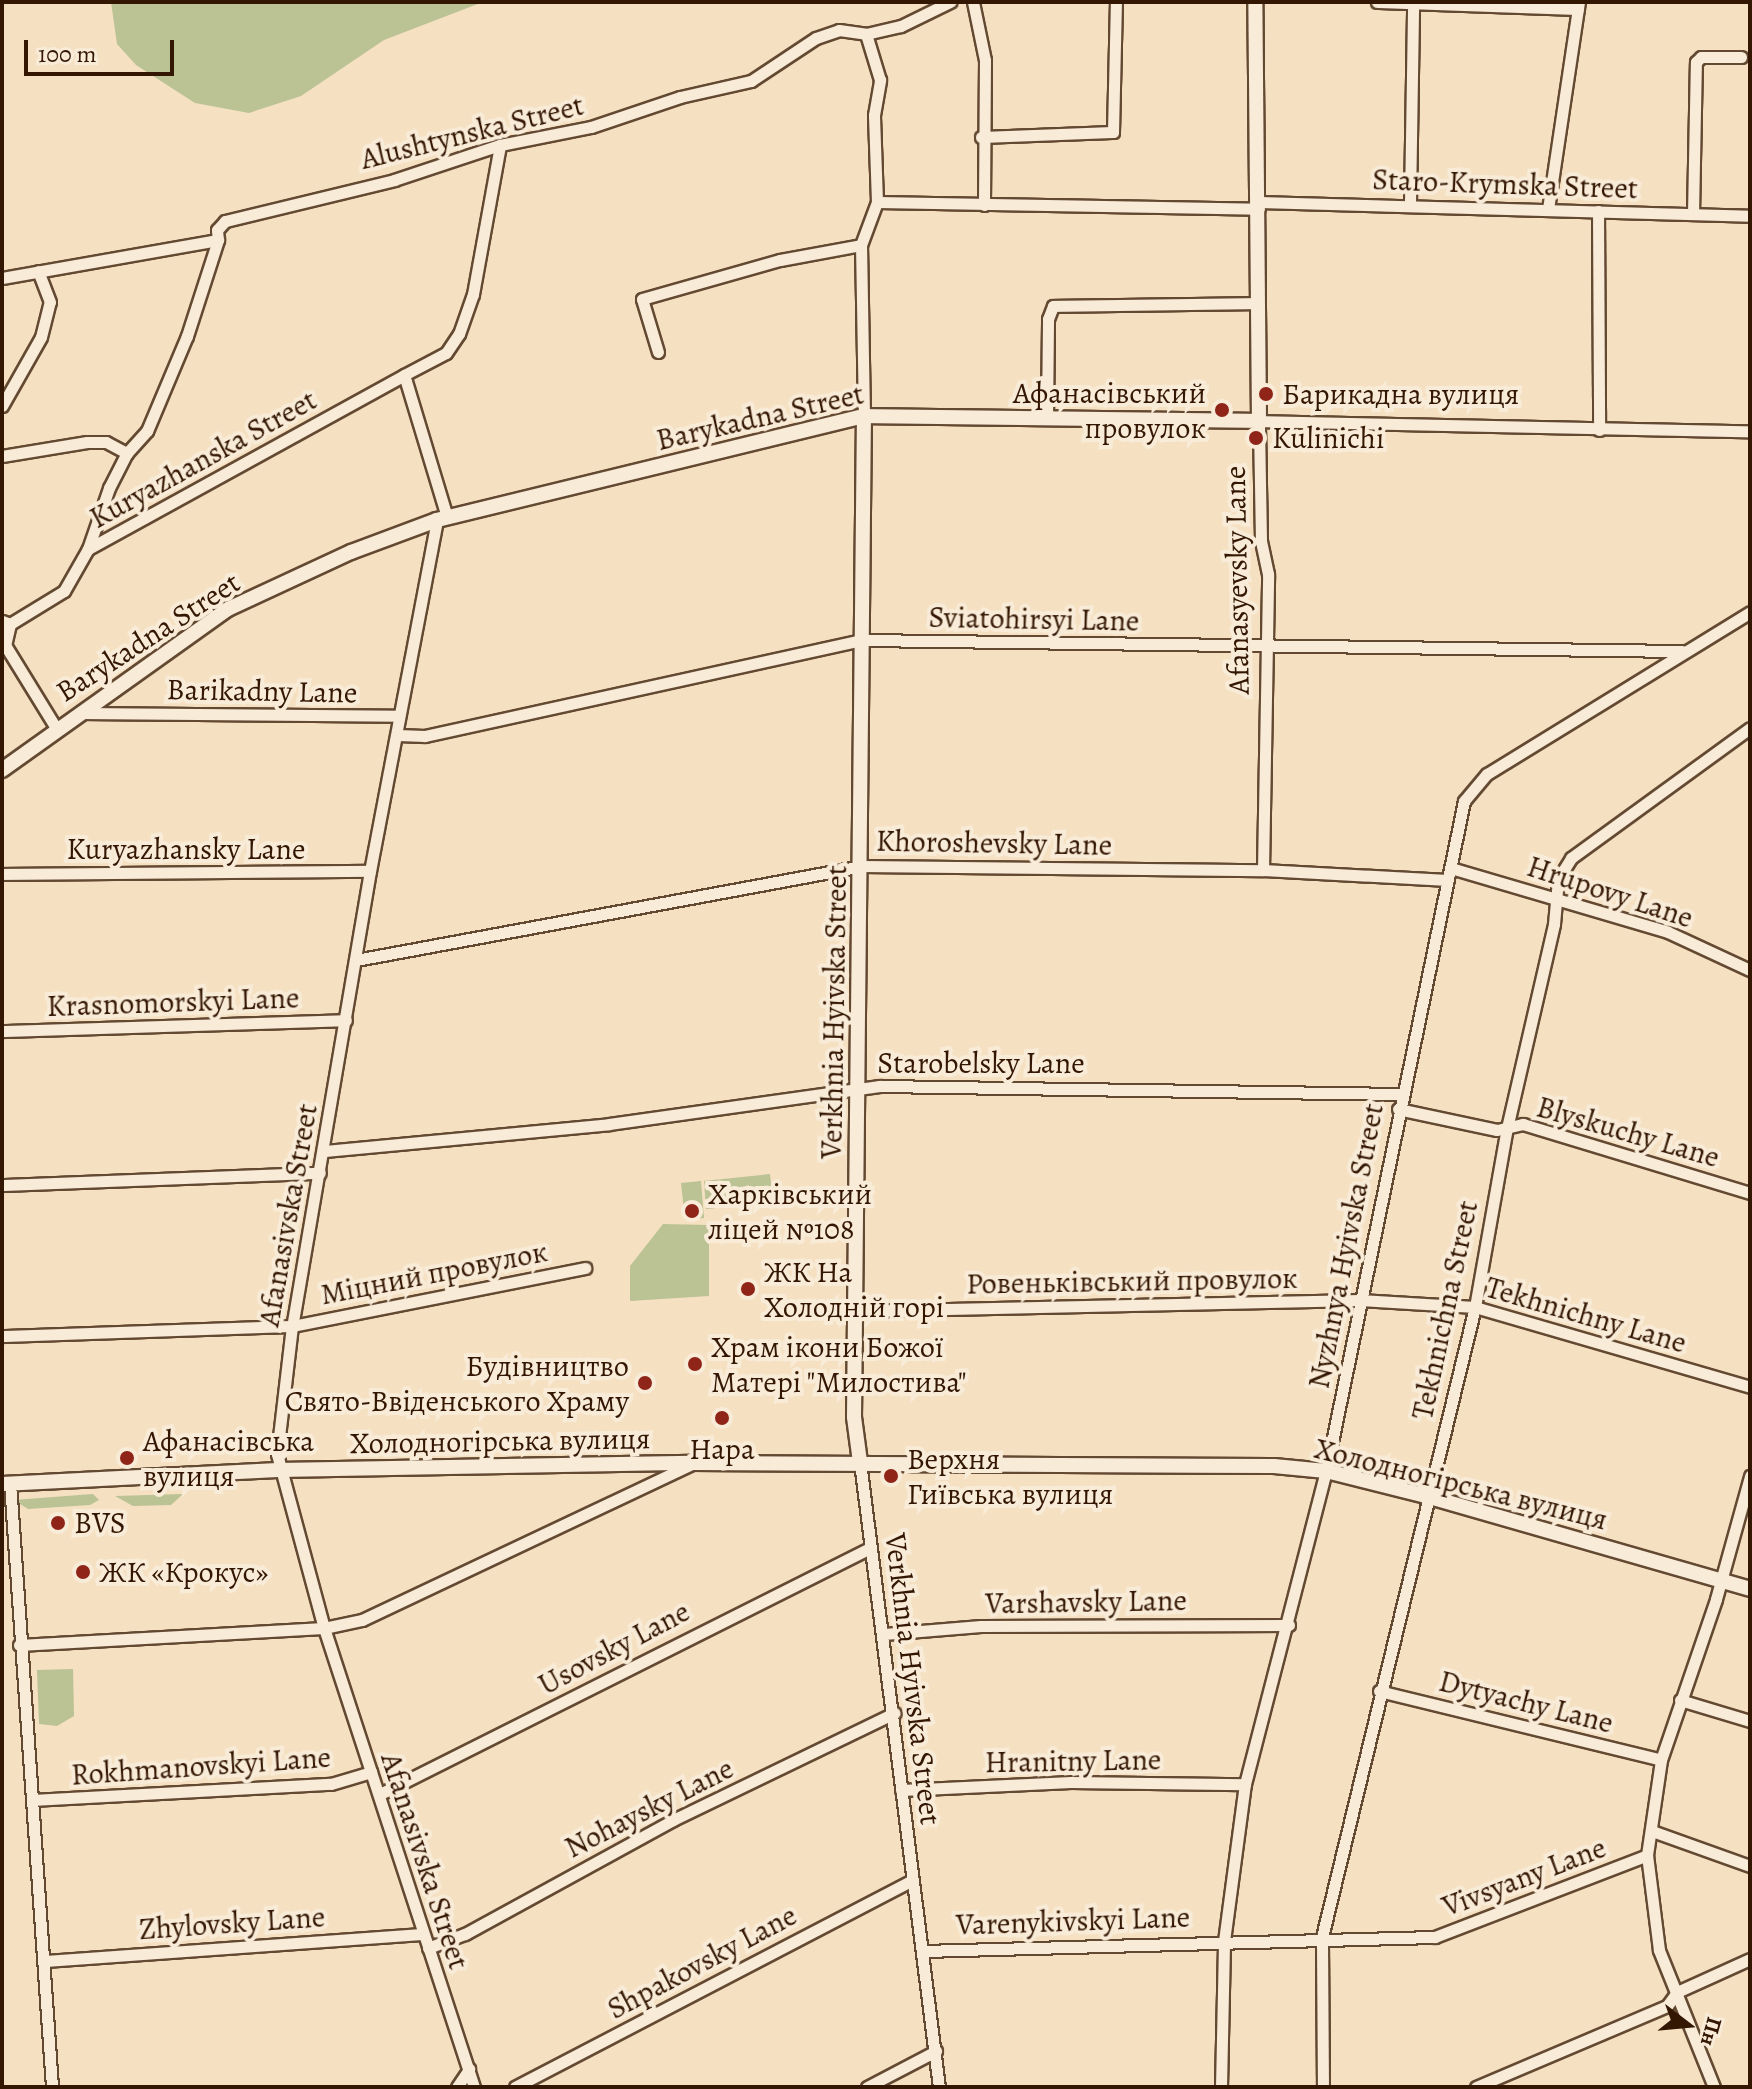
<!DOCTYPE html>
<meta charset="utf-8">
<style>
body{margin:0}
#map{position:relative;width:1752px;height:2089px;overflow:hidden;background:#f5e0c1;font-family:Alegreya,serif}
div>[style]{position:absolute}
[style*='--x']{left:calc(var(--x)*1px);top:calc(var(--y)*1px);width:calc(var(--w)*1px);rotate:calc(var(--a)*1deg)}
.green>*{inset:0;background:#bbc293}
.roads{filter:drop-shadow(2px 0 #644932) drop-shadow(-2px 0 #644932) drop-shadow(0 2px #644932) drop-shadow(0 -2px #644932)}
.minor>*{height:11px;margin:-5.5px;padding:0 5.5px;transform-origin:5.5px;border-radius:5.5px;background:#f8ebd7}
.tertiary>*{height:14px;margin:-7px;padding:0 7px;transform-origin:7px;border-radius:7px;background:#f8ebd7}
.secondary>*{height:14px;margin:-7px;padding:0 7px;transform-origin:7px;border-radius:7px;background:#f8ebd7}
.dots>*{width:22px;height:22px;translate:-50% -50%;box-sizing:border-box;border:4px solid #f8ebd7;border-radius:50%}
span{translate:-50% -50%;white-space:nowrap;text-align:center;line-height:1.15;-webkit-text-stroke:8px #f8ebd7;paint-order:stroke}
.street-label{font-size:30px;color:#341703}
.poi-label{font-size:30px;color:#341703}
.right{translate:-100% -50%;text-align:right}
.left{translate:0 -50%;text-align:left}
.frame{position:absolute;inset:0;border:4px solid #341703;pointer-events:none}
.north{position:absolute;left:1648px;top:1985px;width:80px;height:80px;-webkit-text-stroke:6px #f8ebd7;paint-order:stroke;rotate:106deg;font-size:22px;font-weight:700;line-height:32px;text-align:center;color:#341703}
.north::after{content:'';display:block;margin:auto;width:28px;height:36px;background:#341703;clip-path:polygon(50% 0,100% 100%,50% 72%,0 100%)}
.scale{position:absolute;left:24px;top:40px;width:150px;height:36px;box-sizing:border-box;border:4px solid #341703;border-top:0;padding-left:10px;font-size:24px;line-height:28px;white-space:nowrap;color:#341703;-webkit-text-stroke:6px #f8ebd7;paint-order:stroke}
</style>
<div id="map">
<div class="green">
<i style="clip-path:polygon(111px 2px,483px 2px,384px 40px,301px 96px,249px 113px,195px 103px,136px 65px,117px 44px)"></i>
<i style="clip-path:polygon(770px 1174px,773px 1203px,706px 1209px,704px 1181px)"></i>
<i style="clip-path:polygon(701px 1181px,704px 1218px,685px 1220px,681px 1183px)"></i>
<i style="clip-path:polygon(663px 1224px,709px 1225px,709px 1296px,630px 1301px,630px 1266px)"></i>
<i style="clip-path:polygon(93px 1494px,99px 1500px,90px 1505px,28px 1509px,14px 1500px)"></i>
<i style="clip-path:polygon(183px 1494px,171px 1505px,133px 1506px,115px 1496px)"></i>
<i style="clip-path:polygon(73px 1669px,74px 1716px,57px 1726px,39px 1724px,37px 1670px)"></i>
</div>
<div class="roads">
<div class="minor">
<i style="--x:973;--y:2;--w:59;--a:78.3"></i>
<i style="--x:985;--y:60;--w:145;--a:90.4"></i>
<i style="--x:1377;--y:2;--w:201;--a:2"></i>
<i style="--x:981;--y:137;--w:132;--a:-2.2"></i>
<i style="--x:1113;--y:132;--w:130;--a:-88.7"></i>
<i style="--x:877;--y:202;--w:382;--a:1"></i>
<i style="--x:1259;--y:202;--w:491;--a:1.6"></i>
<i style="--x:1410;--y:203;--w:200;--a:-89.1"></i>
<i style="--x:1548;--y:209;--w:209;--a:-81.5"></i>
<i style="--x:1598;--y:211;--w:219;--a:89.7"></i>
<i style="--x:1693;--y:214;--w:152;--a:-88.9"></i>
<i style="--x:1696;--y:62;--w:7;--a:-45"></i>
<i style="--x:1701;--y:57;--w:40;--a:0"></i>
<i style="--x:2;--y:278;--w:219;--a:-10"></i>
<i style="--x:218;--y:240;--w:10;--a:-96"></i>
<i style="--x:217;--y:230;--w:12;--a:-48"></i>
<i style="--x:225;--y:221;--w:174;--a:-13.6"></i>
<i style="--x:394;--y:180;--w:112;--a:-18.3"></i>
<i style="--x:500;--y:145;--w:93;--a:-11.2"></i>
<i style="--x:591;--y:127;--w:94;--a:-18.6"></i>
<i style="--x:680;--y:97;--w:73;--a:-12.7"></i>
<i style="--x:751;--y:81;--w:78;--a:-33.5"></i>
<i style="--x:816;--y:38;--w:24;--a:-19"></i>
<i style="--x:839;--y:30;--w:27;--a:8"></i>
<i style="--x:866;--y:34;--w:36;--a:-13"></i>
<i style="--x:901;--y:26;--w:55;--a:-26.1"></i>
<i style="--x:658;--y:352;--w:55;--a:-106.8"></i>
<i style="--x:642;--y:299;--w:143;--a:-15.8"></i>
<i style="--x:780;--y:260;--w:82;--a:-10.5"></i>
<i style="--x:2;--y:406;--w:79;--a:-60.5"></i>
<i style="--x:41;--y:337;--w:36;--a:-76"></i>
<i style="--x:50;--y:302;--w:33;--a:-111"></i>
<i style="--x:864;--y:416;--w:171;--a:-91"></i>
<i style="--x:861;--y:245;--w:46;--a:-69.6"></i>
<i style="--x:877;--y:202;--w:87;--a:-92"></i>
<i style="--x:874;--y:115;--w:36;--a:-80"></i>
<i style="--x:880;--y:80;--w:48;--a:-106.9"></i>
<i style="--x:1047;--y:418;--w:99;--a:-89.4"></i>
<i style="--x:1048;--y:319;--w:14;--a:-69"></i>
<i style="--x:1053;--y:306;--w:204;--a:-0.8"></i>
<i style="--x:2;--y:456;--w:86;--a:-9.4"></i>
<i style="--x:87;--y:442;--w:19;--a:0"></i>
<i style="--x:106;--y:442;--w:24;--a:28"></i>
<i style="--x:447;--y:517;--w:148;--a:-106.8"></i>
<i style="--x:404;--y:375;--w:47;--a:-27.6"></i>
<i style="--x:446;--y:353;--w:23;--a:-56"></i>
<i style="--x:459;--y:334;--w:42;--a:-70.7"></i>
<i style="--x:473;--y:294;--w:151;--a:-79.7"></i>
<i style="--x:437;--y:520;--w:357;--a:100.8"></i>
<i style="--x:370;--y:871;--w:462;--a:99.7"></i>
<i style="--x:292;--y:1326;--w:129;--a:96.7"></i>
<i style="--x:277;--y:1454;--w:180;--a:74.9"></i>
<i style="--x:324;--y:1628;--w:483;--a:71.9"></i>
<i style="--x:88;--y:549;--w:65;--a:-71"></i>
<i style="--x:109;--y:488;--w:39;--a:-63"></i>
<i style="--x:127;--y:453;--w:30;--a:-48"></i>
<i style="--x:147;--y:431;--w:103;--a:-67.2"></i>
<i style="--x:187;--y:336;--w:101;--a:-72.1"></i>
<i style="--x:2;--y:621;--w:9;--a:21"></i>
<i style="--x:10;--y:624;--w:63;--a:-31.4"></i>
<i style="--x:64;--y:591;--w:48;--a:-60.3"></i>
<i style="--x:88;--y:549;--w:361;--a:-28.8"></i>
<i style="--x:10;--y:624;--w:22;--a:103"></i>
<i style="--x:5;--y:645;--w:97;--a:58.4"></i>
<i style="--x:80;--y:713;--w:319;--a:0.5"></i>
<i style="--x:397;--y:735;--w:28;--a:2"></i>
<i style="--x:425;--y:736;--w:448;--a:-12.4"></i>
<i style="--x:863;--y:640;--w:819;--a:0.77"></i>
<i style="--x:1451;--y:868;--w:226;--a:16.4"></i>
<i style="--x:1668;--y:932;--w:90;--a:24.9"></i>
<i style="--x:1263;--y:870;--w:296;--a:-89"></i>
<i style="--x:1268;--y:574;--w:34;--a:-102"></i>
<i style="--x:1261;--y:541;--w:120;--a:-91"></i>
<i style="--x:1259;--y:421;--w:491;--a:1.2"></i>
<i style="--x:2;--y:874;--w:368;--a:-0.5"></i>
<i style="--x:356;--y:960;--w:515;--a:-10.52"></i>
<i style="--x:862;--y:866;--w:401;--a:0.6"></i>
<i style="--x:1263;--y:870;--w:185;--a:3.1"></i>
<i style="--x:2;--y:1031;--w:344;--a:-1.8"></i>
<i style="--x:1398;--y:1109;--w:101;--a:12"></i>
<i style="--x:1497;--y:1130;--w:27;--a:-13"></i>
<i style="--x:1523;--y:1124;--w:237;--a:16.9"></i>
<i style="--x:325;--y:1151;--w:285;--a:-5.4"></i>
<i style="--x:609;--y:1124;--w:273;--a:-8"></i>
<i style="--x:879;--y:1086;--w:522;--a:0.88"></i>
<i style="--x:2;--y:1185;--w:318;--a:-2.2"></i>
<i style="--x:856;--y:1311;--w:504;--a:-1.25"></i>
<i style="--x:1360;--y:1300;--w:115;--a:3.5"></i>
<i style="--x:1475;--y:1307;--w:286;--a:16.2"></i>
<i style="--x:2;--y:1336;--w:290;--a:-2"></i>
<i style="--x:292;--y:1326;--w:299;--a:-11.2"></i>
<i style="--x:860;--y:1462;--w:630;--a:82.8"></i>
<i style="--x:10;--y:1483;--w:605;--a:86.02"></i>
<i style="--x:884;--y:1634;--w:97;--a:-4.7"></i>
<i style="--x:981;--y:1626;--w:308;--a:-0.2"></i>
<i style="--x:19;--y:1645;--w:305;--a:-3.2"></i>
<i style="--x:324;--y:1628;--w:39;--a:-12"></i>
<i style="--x:362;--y:1620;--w:363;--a:-25.3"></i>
<i style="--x:1379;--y:1691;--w:290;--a:13.7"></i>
<i style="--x:1680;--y:1700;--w:73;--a:16.7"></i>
<i style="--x:901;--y:1790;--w:170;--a:-2.7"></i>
<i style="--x:1071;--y:1782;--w:174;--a:0.7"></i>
<i style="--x:380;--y:1794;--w:548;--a:-26.66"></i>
<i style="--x:32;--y:1800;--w:299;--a:-3.1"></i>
<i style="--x:331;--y:1784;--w:42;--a:-16.7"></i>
<i style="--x:1652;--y:1831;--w:104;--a:19.7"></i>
<i style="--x:428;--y:1948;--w:40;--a:-21"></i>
<i style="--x:465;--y:1934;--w:237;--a:-28.7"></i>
<i style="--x:673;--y:1820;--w:246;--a:-25.8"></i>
<i style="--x:923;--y:1951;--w:512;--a:-1.57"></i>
<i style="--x:1435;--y:1937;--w:227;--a:-21.1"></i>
<i style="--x:44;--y:1961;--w:380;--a:-4.1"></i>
<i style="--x:457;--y:2087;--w:22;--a:-56"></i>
<i style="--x:515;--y:2087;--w:448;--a:-27.5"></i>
<i style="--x:867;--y:2087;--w:78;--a:-27.6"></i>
<i style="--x:1221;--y:2087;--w:146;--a:-88.8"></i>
<i style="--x:1224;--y:1941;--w:158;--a:-82.4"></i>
<i style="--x:1245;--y:1784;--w:323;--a:-75.5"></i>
<i style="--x:1326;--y:1471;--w:684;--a:-78.36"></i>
<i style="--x:1464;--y:801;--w:35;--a:-50"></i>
<i style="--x:1487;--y:774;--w:309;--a:-31.6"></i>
<i style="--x:1323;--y:2087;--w:150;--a:-90.4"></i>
<i style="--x:1322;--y:1937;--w:648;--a:-76.35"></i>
<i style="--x:1475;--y:1307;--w:182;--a:-79.9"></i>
<i style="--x:1507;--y:1128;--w:209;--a:-77"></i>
<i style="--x:1554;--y:924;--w:45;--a:-84.9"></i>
<i style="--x:1558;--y:879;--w:25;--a:-58"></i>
<i style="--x:1571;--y:858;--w:221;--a:-36"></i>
<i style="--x:1476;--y:2087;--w:207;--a:-23"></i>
<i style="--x:1667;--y:2006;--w:17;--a:-54"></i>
<i style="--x:1677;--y:1992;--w:80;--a:-24.3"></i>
<i style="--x:1714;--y:2087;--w:148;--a:-111.9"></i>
<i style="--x:1659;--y:1950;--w:96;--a:-97.2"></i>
<i style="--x:1647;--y:1855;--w:96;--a:-81.6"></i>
<i style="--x:1661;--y:1760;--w:170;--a:-71.1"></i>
<i style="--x:1716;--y:1599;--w:128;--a:-74.5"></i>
</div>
<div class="tertiary">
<i style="--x:2;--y:770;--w:277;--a:-35.5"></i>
<i style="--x:228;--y:609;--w:136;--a:-24.9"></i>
<i style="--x:351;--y:552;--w:92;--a:-20.4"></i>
<i style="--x:437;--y:520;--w:439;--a:-13.7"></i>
<i style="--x:864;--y:416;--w:395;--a:0.7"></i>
<i style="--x:1259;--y:421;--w:419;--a:-90.5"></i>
<i style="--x:860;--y:1462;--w:45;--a:-97.6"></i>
<i style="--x:854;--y:1417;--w:1001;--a:-89.43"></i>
</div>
<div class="secondary">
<i style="--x:2;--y:1484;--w:276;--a:-2.9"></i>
<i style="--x:278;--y:1470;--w:415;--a:-1"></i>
<i style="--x:693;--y:1463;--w:581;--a:0.3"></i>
<i style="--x:1274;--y:1466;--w:52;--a:5.5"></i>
<i style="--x:1326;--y:1471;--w:103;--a:14"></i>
<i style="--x:1426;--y:1496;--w:337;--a:16"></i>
</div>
</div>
<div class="dots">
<i style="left:1266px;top:394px;background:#8f2418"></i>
<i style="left:1222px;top:410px;background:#8f2418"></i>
<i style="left:1256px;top:438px;background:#8f2418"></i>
<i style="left:692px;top:1211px;background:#8f2418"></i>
<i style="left:748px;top:1289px;background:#8f2418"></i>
<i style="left:695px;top:1364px;background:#8f2418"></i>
<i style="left:645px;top:1383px;background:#8f2418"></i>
<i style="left:722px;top:1418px;background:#8f2418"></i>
<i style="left:127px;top:1458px;background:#8f2418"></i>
<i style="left:891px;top:1476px;background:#8f2418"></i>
<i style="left:58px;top:1523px;background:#8f2418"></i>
<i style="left:83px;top:1572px;background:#8f2418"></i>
</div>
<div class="street-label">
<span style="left:472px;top:132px;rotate:-14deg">Alushtynska Street</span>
<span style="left:1505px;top:184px;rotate:2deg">Staro-Krymska Street</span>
<span style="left:760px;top:417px;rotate:-13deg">Barykadna Street</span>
<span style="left:203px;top:459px;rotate:-29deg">Kuryazhanska Street</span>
<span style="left:1237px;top:580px;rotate:-91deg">Afanasyevsky Lane</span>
<span style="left:1034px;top:619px;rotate:1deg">Sviatohirsyi Lane</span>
<span style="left:148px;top:637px;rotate:-33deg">Barykadna Street</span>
<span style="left:262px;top:691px;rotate:1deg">Barikadny Lane</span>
<span style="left:994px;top:843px;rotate:1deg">Khoroshevsky Lane</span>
<span style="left:186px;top:849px">Kuryazhansky Lane</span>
<span style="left:1610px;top:892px;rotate:18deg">Hrupovy Lane</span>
<span style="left:173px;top:1002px;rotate:-2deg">Krasnomorskyi Lane</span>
<span style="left:834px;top:1012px;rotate:-89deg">Verkhnia Hyivska Street</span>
<span style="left:981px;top:1063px">Starobelsky Lane</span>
<span style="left:1628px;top:1132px;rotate:16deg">Blyskuchy Lane</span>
<span style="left:288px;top:1215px;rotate:-80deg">Afanasivska Street</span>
<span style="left:1346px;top:1246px;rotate:-79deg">Nyzhnya Hyivska Street</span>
<span style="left:434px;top:1273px;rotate:-11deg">Міцний провулок</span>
<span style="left:1132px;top:1281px;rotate:-1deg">Ровеньківський провулок</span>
<span style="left:1445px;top:1310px;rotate:-78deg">Tekhnichna Street</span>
<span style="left:1586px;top:1315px;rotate:16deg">Tekhnichny Lane</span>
<span style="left:500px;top:1441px;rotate:-1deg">Холодногірська вулиця</span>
<span style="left:1461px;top:1484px;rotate:14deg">Холодногірська вулиця</span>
<span style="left:1086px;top:1602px;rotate:-1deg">Varshavsky Lane</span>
<span style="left:614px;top:1648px;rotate:-28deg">Usovsky Lane</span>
<span style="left:913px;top:1679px;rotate:83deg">Verkhnia Hyivska Street</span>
<span style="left:1526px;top:1702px;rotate:14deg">Dytyachy Lane</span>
<span style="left:1073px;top:1761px;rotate:-1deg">Hranitny Lane</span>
<span style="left:201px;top:1766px;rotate:-4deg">Rokhmanovskyi Lane</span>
<span style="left:649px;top:1808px;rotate:-27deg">Nohaysky Lane</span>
<span style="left:425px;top:1861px;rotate:72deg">Afanasivska Street</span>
<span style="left:1524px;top:1877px;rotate:-21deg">Vivsyany Lane</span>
<span style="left:1073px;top:1921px;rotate:-2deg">Varenykivskyi Lane</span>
<span style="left:232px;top:1923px;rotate:-4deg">Zhylovsky Lane</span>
<span style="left:702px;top:1962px;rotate:-28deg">Shpakovsky Lane</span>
</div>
<div class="poi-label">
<span class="right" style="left:1206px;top:410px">Афанасівський<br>провулок</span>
<span class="left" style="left:1282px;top:394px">Барикадна вулиця</span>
<span class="left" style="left:1272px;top:438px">Kulinichi</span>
<span class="left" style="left:708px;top:1211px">Харківський<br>ліцей №108</span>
<span class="left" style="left:764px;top:1289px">ЖК На<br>Холодній горі</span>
<span class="left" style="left:711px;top:1364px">Храм ікони Божої<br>Матері "Милостива"</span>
<span class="right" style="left:629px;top:1383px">Будівництво<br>Свято-Ввіденського Храму</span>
<span class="left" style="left:143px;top:1458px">Афанасівська<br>вулиця</span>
<span style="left:722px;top:1449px">Нара</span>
<span class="left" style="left:907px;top:1476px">Верхня<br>Гиївська вулиця</span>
<span class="left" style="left:74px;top:1523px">BVS</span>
<span class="left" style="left:99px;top:1572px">ЖК «Крокус»</span>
</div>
<div class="frame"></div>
<div class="north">Пн</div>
<div class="scale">100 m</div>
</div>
